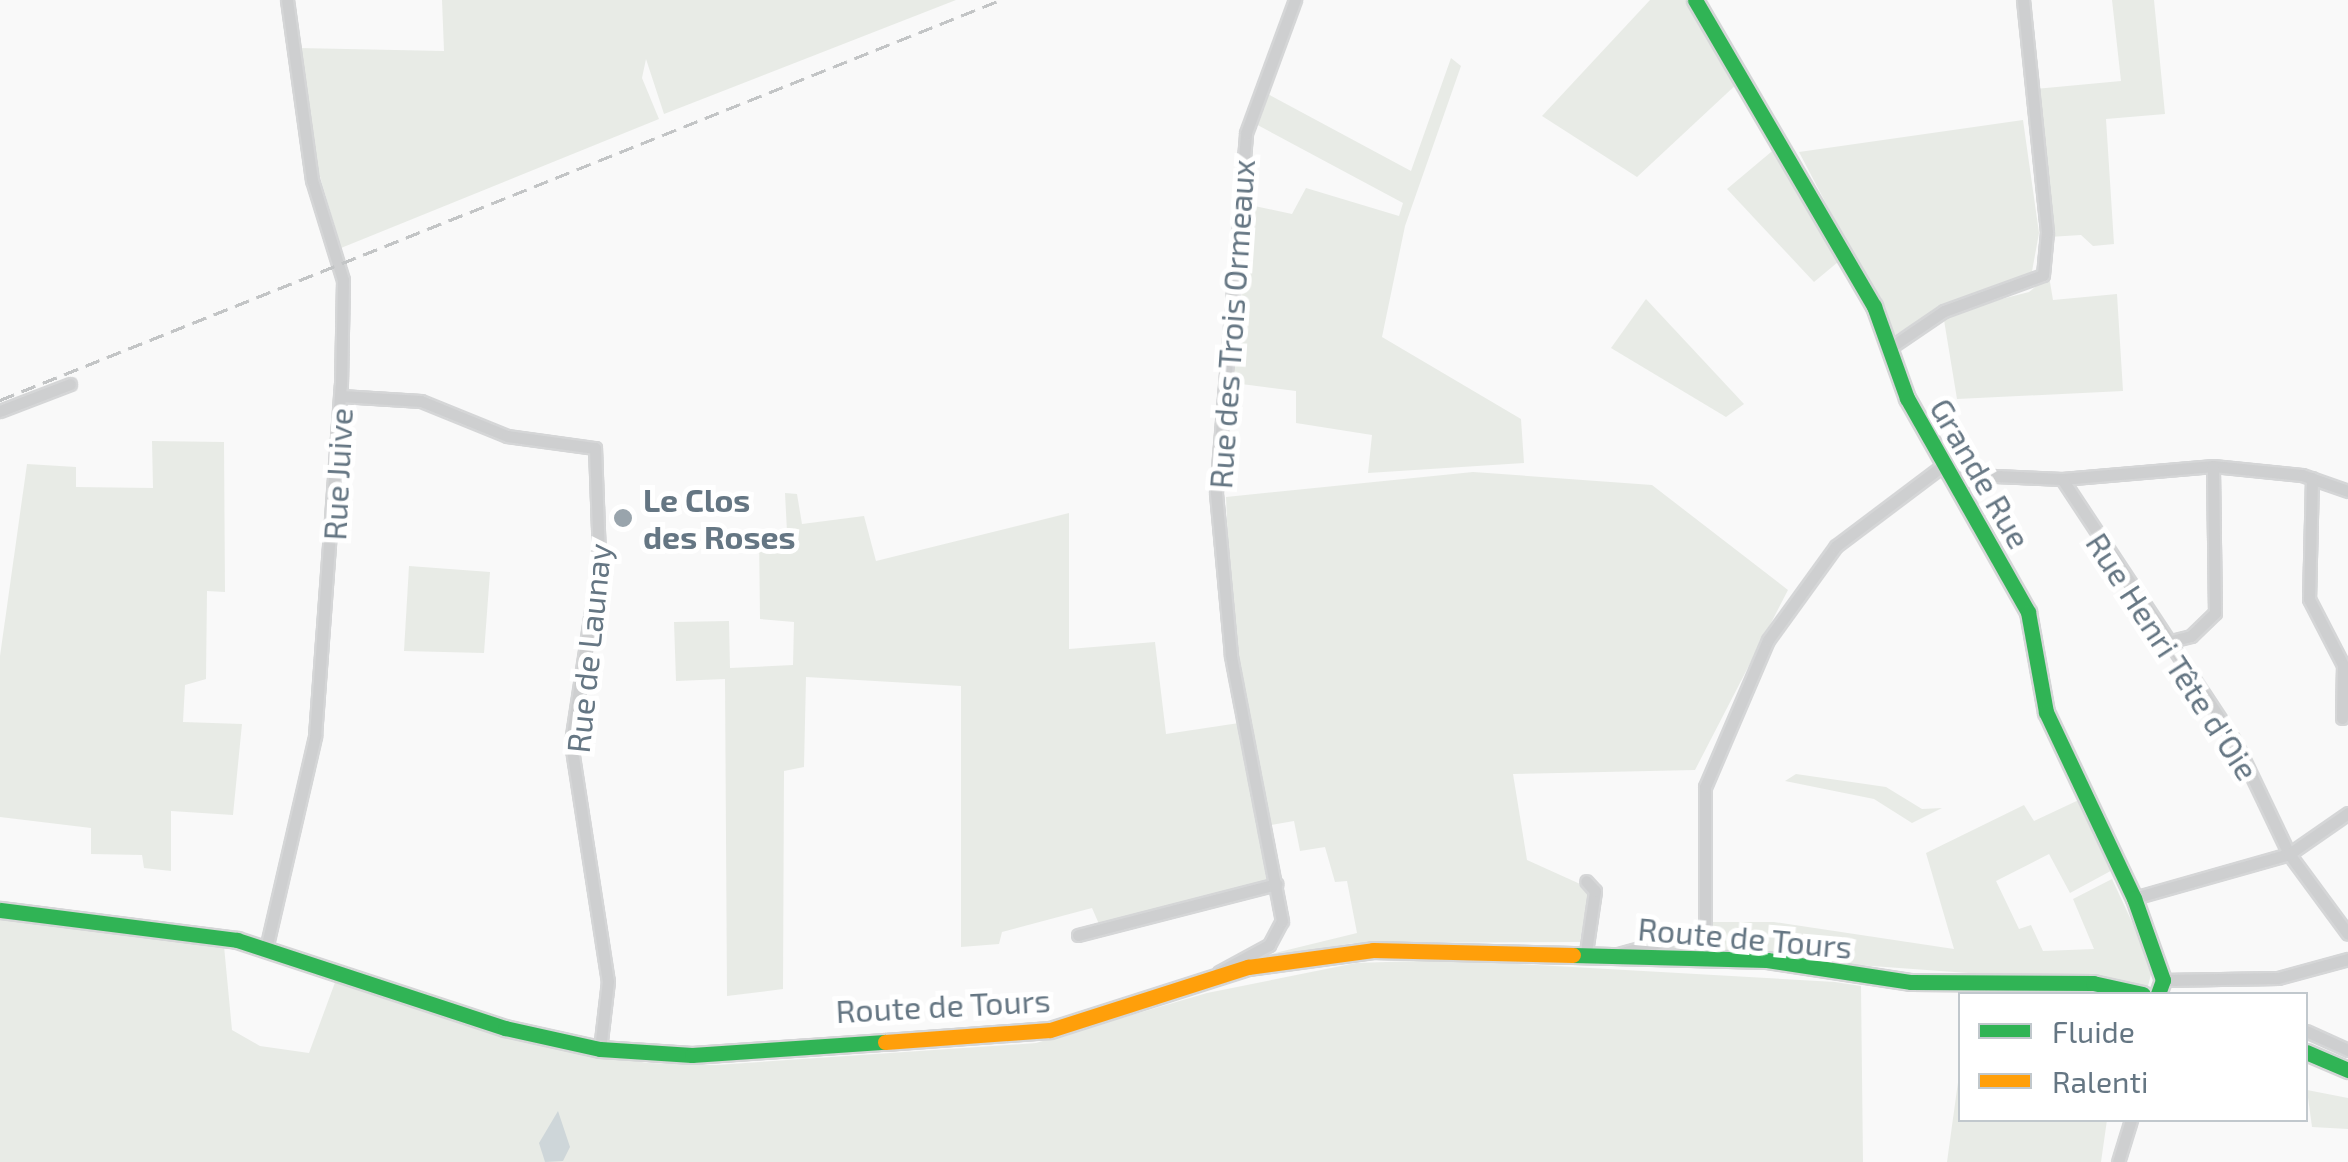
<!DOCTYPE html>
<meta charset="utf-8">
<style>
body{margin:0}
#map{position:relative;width:2348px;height:1162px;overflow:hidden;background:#f9f9f9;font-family:"Exo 2",sans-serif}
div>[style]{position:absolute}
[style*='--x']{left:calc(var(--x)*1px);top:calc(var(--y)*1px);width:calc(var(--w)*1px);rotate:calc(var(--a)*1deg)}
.green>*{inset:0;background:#e8ebe6}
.water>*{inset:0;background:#ced6d9}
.roads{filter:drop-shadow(2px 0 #d5d6d7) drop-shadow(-2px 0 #d5d6d7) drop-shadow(0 2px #d5d6d7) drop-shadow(0 -2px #d5d6d7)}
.street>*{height:11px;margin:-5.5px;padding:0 5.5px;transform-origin:5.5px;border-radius:5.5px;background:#cecfd0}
.fast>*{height:15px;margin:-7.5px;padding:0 7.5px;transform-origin:7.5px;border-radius:7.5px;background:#30b455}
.slow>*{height:15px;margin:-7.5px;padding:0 7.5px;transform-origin:7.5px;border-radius:7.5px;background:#ff9f0a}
.rail>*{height:2.5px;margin-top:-1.25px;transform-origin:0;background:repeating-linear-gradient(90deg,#c3c5c6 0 15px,transparent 0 23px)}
.dots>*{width:28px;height:28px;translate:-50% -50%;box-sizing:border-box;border:5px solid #fff;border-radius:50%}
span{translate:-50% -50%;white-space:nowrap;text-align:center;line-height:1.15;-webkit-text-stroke:10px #fff;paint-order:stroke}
.street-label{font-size:32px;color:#657683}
.poi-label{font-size:32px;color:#657683;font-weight:700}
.left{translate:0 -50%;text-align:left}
.legend{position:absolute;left:1958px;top:992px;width:350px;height:130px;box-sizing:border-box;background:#fff;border:2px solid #c1c8cd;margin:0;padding:12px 18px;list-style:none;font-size:30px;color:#657683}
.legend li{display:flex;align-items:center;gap:20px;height:50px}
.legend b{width:50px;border:2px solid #c1c8cd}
</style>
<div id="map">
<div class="green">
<i style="clip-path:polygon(442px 0,956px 0,664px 114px,646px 59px,642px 78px,659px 119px,341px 248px,311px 146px,298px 48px,444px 51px)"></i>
<i style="clip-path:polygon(1650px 0,1687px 0,1740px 81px,1637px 177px,1542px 116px)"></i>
<i style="clip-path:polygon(2112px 0,2154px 0,2165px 114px,2106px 119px,2114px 244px,2093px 246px,2081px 235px,2049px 237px,2035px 89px,2121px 81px)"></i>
<i style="clip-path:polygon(1451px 58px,1461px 66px,1405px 226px,1382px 337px,1521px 419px,1524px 463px,1368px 473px,1372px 435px,1296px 423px,1296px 391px,1226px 382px,1245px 204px,1292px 214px,1306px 188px,1399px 216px,1403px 203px,1252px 122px,1266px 93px,1411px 171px)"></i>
<i style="clip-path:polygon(2023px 120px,2039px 233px,2031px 277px,1938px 309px,1895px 335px,1799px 152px)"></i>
<i style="clip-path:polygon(1777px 147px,1838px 262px,1814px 282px,1727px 189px)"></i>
<i style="clip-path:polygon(2049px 276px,2053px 300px,2117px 294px,2123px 391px,1957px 399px,1943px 314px,2029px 292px)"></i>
<i style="clip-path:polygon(1646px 299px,1744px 404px,1726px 417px,1611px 348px)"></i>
<i style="clip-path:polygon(152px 441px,224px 442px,225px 592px,207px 591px,206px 679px,185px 685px,183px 722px,242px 724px,233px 815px,171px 811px,171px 871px,144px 868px,142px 855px,91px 854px,91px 828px,0 817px,0 656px,27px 464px,76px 467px,76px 487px,153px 488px)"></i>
<i style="clip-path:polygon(1473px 472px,1652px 485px,1788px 590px,1695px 770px,1513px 774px,1527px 860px,1589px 888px,1580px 942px,1354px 943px,1242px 961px,1357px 933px,1347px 881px,1335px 882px,1325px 847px,1300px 851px,1294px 821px,1271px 825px,1232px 639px,1226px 497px)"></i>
<i style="clip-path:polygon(785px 493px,797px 494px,802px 524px,864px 516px,876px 561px,1069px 513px,1069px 649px,1155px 642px,1166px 734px,1239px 723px,1267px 880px,1099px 924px,1092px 908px,1002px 932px,999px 944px,961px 947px,961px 686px,806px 677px,804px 767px,784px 771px,783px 989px,727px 996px,725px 679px,676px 681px,674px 622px,729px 621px,730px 668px,793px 665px,794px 622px,760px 619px,759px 534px,787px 532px)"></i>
<i style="clip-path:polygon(409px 566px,490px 572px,484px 653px,404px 651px)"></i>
<i style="clip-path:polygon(1796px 774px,1886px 787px,1922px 809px,1942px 808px,1912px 823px,1874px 799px,1785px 781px)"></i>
<i style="clip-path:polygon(2083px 798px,2118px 867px,2070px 893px,2049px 854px,1996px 881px,2019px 929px,2031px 925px,2043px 951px,2094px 949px,2073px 899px,2112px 879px,2153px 967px,2148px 986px,1638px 949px,1697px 938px,1712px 922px,1774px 922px,1954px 949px,1926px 853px,2024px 805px,2034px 821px)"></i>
<i style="clip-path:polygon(0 920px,224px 946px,232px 1030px,260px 1046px,309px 1053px,337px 977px,497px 1035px,647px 1063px,716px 1065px,1036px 1043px,1207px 993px,1356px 963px,1448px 960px,1835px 982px,1861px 986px,1863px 1162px,0 1162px)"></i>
<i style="clip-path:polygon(1959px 1075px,1960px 1120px,2107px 1120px,2101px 1162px,1947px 1162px)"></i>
<i style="clip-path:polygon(2307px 1090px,2348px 1098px,2348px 1129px,2312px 1127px)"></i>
</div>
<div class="water">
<i style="clip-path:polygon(558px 1111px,570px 1147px,563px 1161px,545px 1162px,539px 1143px)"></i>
</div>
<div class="roads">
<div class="street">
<i style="--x:1891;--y:347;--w:64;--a:-34.2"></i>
<i style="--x:1944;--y:311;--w:105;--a:-20"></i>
<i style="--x:2043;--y:275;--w:43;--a:-84.7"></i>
<i style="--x:2047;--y:232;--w:233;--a:-95.9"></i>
<i style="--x:341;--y:396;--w:80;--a:3.6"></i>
<i style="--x:421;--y:401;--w:93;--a:22.1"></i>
<i style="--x:507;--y:436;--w:89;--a:7.8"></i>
<i style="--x:595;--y:448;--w:111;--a:87.9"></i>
<i style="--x:599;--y:559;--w:186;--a:98.7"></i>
<i style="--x:571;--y:743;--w:241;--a:81.2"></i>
<i style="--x:608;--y:981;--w:68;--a:96.7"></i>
<i style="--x:0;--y:411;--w:75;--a:-21.1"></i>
<i style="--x:1951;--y:474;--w:111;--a:2.6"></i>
<i style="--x:2062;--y:479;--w:152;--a:-4.9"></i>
<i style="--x:2213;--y:466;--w:89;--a:5.8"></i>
<i style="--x:2302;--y:475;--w:49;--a:19.2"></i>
<i style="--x:2312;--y:478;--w:121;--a:91.4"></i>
<i style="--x:2309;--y:599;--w:74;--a:62.7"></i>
<i style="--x:2343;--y:665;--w:53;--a:91.1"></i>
<i style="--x:2062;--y:479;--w:316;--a:56.6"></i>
<i style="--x:2236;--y:743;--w:123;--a:64.5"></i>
<i style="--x:2289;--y:854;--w:99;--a:53.6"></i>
<i style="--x:2163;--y:643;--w:29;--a:-14"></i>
<i style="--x:2191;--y:636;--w:33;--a:-44"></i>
<i style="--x:2215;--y:613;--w:147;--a:-90.8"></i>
<i style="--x:2134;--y:898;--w:161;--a:-15.8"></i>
<i style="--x:2289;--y:854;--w:72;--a:-34.8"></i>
<i style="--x:1078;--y:935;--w:205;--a:-14.4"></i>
<i style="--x:266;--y:949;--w:219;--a:-77"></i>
<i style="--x:315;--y:736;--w:352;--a:-85.8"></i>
<i style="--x:341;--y:385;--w:105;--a:-88.9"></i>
<i style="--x:343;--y:280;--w:105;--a:-107.2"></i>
<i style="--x:312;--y:180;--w:182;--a:-97.9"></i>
<i style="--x:1586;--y:952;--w:62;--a:-81.6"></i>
<i style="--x:1595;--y:891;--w:13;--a:-132"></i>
<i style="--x:1618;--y:954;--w:90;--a:-15.4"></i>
<i style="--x:1705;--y:930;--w:143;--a:-90"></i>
<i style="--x:1705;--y:787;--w:160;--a:-66.8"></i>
<i style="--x:1768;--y:640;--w:116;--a:-54.1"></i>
<i style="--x:1836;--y:546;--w:136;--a:-37"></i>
<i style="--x:1219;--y:972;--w:57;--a:-28.4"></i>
<i style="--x:1269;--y:945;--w:27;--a:-62"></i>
<i style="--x:1282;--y:921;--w:271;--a:-100.9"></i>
<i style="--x:1231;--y:655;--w:164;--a:-95.3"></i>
<i style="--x:1216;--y:492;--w:360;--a:-85.2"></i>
<i style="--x:1246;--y:133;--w:142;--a:-69.8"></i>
<i style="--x:2163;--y:980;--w:115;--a:-1"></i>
<i style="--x:2278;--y:978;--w:73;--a:-15.2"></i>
<i style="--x:2306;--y:1031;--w:46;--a:24.3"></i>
<i style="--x:2118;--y:1162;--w:44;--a:-72.8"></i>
</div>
<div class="fast">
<i style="--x:1695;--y:0;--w:355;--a:59.7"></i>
<i style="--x:1874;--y:306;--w:98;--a:70.3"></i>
<i style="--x:1907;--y:398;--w:246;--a:60.5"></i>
<i style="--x:2028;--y:612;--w:102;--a:79.8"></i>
<i style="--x:2046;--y:712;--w:206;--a:64.7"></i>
<i style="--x:2134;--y:898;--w:87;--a:70.5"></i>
<i style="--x:2163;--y:980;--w:15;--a:110"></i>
<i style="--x:0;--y:910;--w:239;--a:7.2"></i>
<i style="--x:237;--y:940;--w:282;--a:18.2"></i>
<i style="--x:505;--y:1028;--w:97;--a:12.5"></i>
<i style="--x:600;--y:1049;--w:92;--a:3.7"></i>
<i style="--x:692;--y:1055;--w:193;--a:-3.9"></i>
<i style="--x:1573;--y:955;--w:194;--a:1.5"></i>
<i style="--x:1767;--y:960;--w:146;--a:8.7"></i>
<i style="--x:1911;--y:982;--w:182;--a:0.3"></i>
<i style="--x:2093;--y:983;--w:51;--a:12.4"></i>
<i style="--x:2306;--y:1052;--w:46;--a:23.2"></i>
</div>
<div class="slow">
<i style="--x:885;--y:1042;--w:165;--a:-4.2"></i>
<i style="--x:1050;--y:1030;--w:208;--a:-17.7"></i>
<i style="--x:1248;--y:967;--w:126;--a:-7.7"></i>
<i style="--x:1373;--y:950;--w:200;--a:1.4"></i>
</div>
</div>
<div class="rail">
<i style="--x:0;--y:400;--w:1077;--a:-21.8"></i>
</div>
<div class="dots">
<i style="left:623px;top:518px;background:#99a4ac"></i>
</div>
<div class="street-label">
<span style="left:1231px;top:324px;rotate:-86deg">Rue des Trois Ormeaux</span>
<span style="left:1981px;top:473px;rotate:60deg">Grande Rue</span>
<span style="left:337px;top:474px;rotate:-87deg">Rue Juive</span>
<span style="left:588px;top:648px;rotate:-84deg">Rue de Launay</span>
<span style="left:2173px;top:656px;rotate:57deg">Rue Henri Tête d'Oie</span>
<span style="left:1745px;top:937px;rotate:5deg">Route de Tours</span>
<span style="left:943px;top:1005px;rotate:-3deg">Route de Tours</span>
</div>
<div class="poi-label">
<span class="left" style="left:643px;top:518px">Le Clos<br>des Roses</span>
</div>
<ul class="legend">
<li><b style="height:12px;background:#30b455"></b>Fluide</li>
<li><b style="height:12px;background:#ff9f0a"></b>Ralenti</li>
</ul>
</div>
